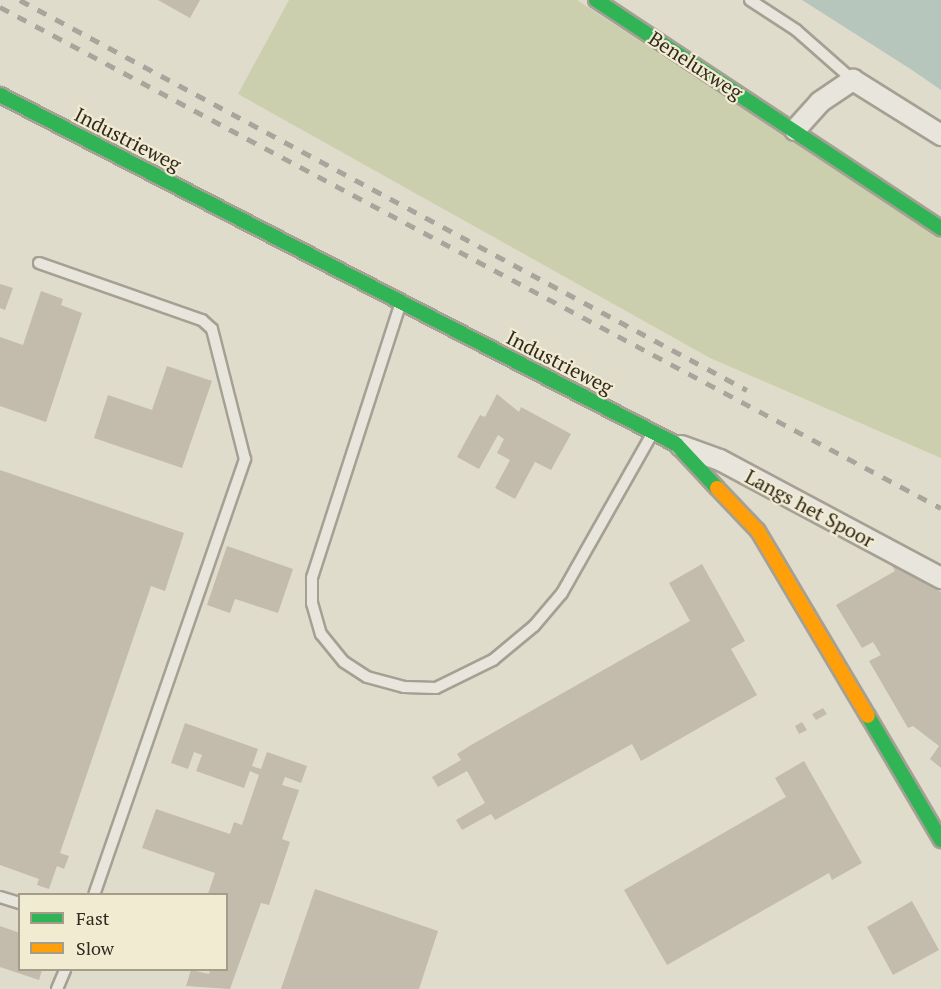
<!DOCTYPE html>
<style>
body{margin:0}
#map{position:relative;width:941px;height:989px;overflow:hidden;background:#e0dccb;font-family:"PT Serif",serif}
div>[style]{position:absolute}
[style*='--x']{left:calc(var(--x)*1px);top:calc(var(--y)*1px);width:calc(var(--w)*1px);rotate:calc(var(--a)*1deg)}
.green>*{inset:0;background:#cccfae}
.water>*{inset:0;background:#b6c6bd}
.building>*{inset:0;background:#c3bbac}
.roads{filter:drop-shadow(2px 0 #a5a094) drop-shadow(-2px 0 #a5a094) drop-shadow(0 2px #a5a094) drop-shadow(0 -2px #a5a094)}
.lane>*{height:10px;margin:-5px;padding:0 5px;transform-origin:5px;border-radius:5px;background:#e8e6dc}
.street>*{height:20px;margin:-10px;padding:0 10px;transform-origin:10px;border-radius:10px;background:#e8e6dc}
.fast>*{height:14px;margin:-7px;padding:0 7px;transform-origin:7px;border-radius:7px;background:#30b455}
.slow>*{height:14px;margin:-7px;padding:0 7px;transform-origin:7px;border-radius:7px;background:#ff9f0a}
.rail>*{height:4.5px;margin-top:-2.25px;transform-origin:0;background:repeating-linear-gradient(90deg,#a8a59c 0 10px,transparent 0 20px)}
span{translate:-50% -50%;white-space:nowrap;text-align:center;line-height:1.15;-webkit-text-stroke:4.5px #f1ebd1;paint-order:stroke}
.street-label{font-size:20px;color:#32291e}
.legend{position:absolute;left:18px;top:893px;width:210px;height:78px;box-sizing:border-box;background:#f1ebd1;border:2px solid #a59d89;margin:0;padding:8px 10px;list-style:none;font-size:18px;color:#32291e}
.legend li{display:flex;align-items:center;gap:12px;height:30px}
.legend b{width:30px;border:2px solid #a59d89}
</style>
<div id="map">
<div class="green">
<i style="clip-path:polygon(289px 0,577px 0,941px 239px,941px 458px,710px 358px,238px 94px)"></i>
</div>
<div class="water">
<i style="clip-path:polygon(802px 0,941px 0,941px 90px,912px 70px)"></i>
</div>
<div class="building">
<i style="clip-path:polygon(158px 0,200px 0,190px 18px)"></i>
<i style="clip-path:polygon(0 284px,13px 288px,5px 310px,0 308px)"></i>
<i style="clip-path:polygon(41px 291px,63px 299px,61px 305px,82px 313px,46px 422px,0 406px,0 337px,23px 345px)"></i>
<i style="clip-path:polygon(167px 366px,212px 381px,182px 468px,94px 438px,108px 395px,152px 410px)"></i>
<i style="clip-path:polygon(497px 394px,519px 412px,521px 407px,571px 434px,551px 470px,535px 462px,515px 499px,495px 488px,510px 460px,497px 453px,504px 439px,498px 435px,479px 469px,457px 457px,480px 415px,485px 417px)"></i>
<i style="clip-path:polygon(0 470px,184px 533px,165px 591px,151px 586px,60px 853px,69px 856px,64px 869px,57px 866px,49px 889px,37px 885px,39px 879px,0 865px)"></i>
<i style="clip-path:polygon(227px 546px,293px 569px,278px 613px,235px 599px,230px 613px,207px 605px)"></i>
<i style="clip-path:polygon(702px 564px,745px 641px,731px 649px,757px 695px,641px 761px,632px 744px,495px 820px,491px 814px,462px 830px,456px 820px,485px 803px,467px 771px,438px 787px,432px 777px,461px 760px,457px 754px,471px 745px,690px 621px,669px 583px)"></i>
<i style="clip-path:polygon(891px 564px,941px 592px,941px 768px,930px 759px,939px 746px,913px 726px,908px 728px,869px 661px,881px 655px,873px 642px,862px 648px,836px 605px,895px 571px)"></i>
<i style="clip-path:polygon(823px 708px,827px 714px,816px 720px,812px 714px)"></i>
<i style="clip-path:polygon(802px 722px,807px 730px,799px 734px,795px 726px)"></i>
<i style="clip-path:polygon(185px 723px,258px 749px,252px 766px,261px 769px,267px 752px,307px 766px,301px 783px,285px 777px,282px 785px,299px 790px,282px 839px,290px 842px,269px 905px,261px 903px,230px 989px,186px 986px,191px 970px,209px 974px,210px 970px,226px 970px,226px 894px,208px 894px,215px 873px,142px 848px,156px 809px,230px 834px,234px 822px,242px 825px,259px 775px,250px 771px,244px 788px,196px 771px,202px 755px,194px 752px,188px 769px,171px 763px)"></i>
<i style="clip-path:polygon(804px 761px,862px 863px,832px 880px,829px 873px,667px 965px,624px 890px,786px 797px,775px 778px)"></i>
<i style="clip-path:polygon(315px 889px,438px 931px,419px 989px,281px 989px)"></i>
<i style="clip-path:polygon(912px 901px,939px 950px,893px 975px,867px 927px)"></i>
<i style="clip-path:polygon(0 926px,20px 933px,20px 970px,42px 970px,39px 980px,0 967px)"></i>
</div>
<div class="roads">
<div class="lane">
<i style="--x:750;--y:0;--w:55;--a:33.1"></i>
<i style="--x:796;--y:30;--w:76;--a:41.3"></i>
<i style="--x:39;--y:263;--w:173;--a:19.3"></i>
<i style="--x:202;--y:320;--w:13;--a:42"></i>
<i style="--x:212;--y:329;--w:134;--a:75.8"></i>
<i style="--x:245;--y:459;--w:460;--a:109.1"></i>
<i style="--x:401;--y:302;--w:290;--a:107.9"></i>
<i style="--x:312;--y:578;--w:25;--a:90"></i>
<i style="--x:312;--y:603;--w:32;--a:74"></i>
<i style="--x:321;--y:634;--w:36;--a:51"></i>
<i style="--x:344;--y:662;--w:27;--a:33"></i>
<i style="--x:367;--y:677;--w:38;--a:15"></i>
<i style="--x:404;--y:687;--w:32;--a:2"></i>
<i style="--x:436;--y:688;--w:64;--a:-26.2"></i>
<i style="--x:493;--y:660;--w:53;--a:-39.7"></i>
<i style="--x:534;--y:626;--w:43;--a:-49.7"></i>
<i style="--x:562;--y:593;--w:183;--a:-60.5"></i>
<i style="--x:0;--y:897;--w:21;--a:17"></i>
<i style="--x:57;--y:989;--w:21;--a:-67"></i>
</div>
<div class="street">
<i style="--x:795;--y:130;--w:38;--a:-48"></i>
<i style="--x:820;--y:102;--w:40;--a:-34"></i>
<i style="--x:853;--y:80;--w:104;--a:32"></i>
<i style="--x:681;--y:446;--w:41;--a:19.7"></i>
<i style="--x:720;--y:460;--w:251;--a:28.1"></i>
</div>
<div class="fast">
<i style="--x:596;--y:0;--w:414;--a:33.5"></i>
<i style="--x:0;--y:95;--w:761;--a:27.31"></i>
<i style="--x:676;--y:444;--w:60;--a:47"></i>
<i style="--x:868;--y:716;--w:144;--a:59.5"></i>
</div>
<div class="slow">
<i style="--x:717;--y:488;--w:59;--a:46.4"></i>
<i style="--x:758;--y:531;--w:215;--a:59.3"></i>
</div>
</div>
<div class="rail">
<i style="--x:20;--y:0;--w:825;--a:28.21"></i>
<i style="--x:0;--y:7;--w:1066;--a:28.03"></i>
</div>
<div class="street-label">
<span style="left:696px;top:65px;rotate:33deg">Beneluxweg</span>
<span style="left:128px;top:139px;rotate:27deg">Industrieweg</span>
<span style="left:560px;top:362px;rotate:27deg">Industrieweg</span>
<span style="left:810px;top:508px;rotate:28deg">Langs het Spoor</span>
</div>
<ul class="legend">
<li><b style="height:8px;background:#30b455"></b>Fast</li>
<li><b style="height:8px;background:#ff9f0a"></b>Slow</li>
</ul>
</div>
